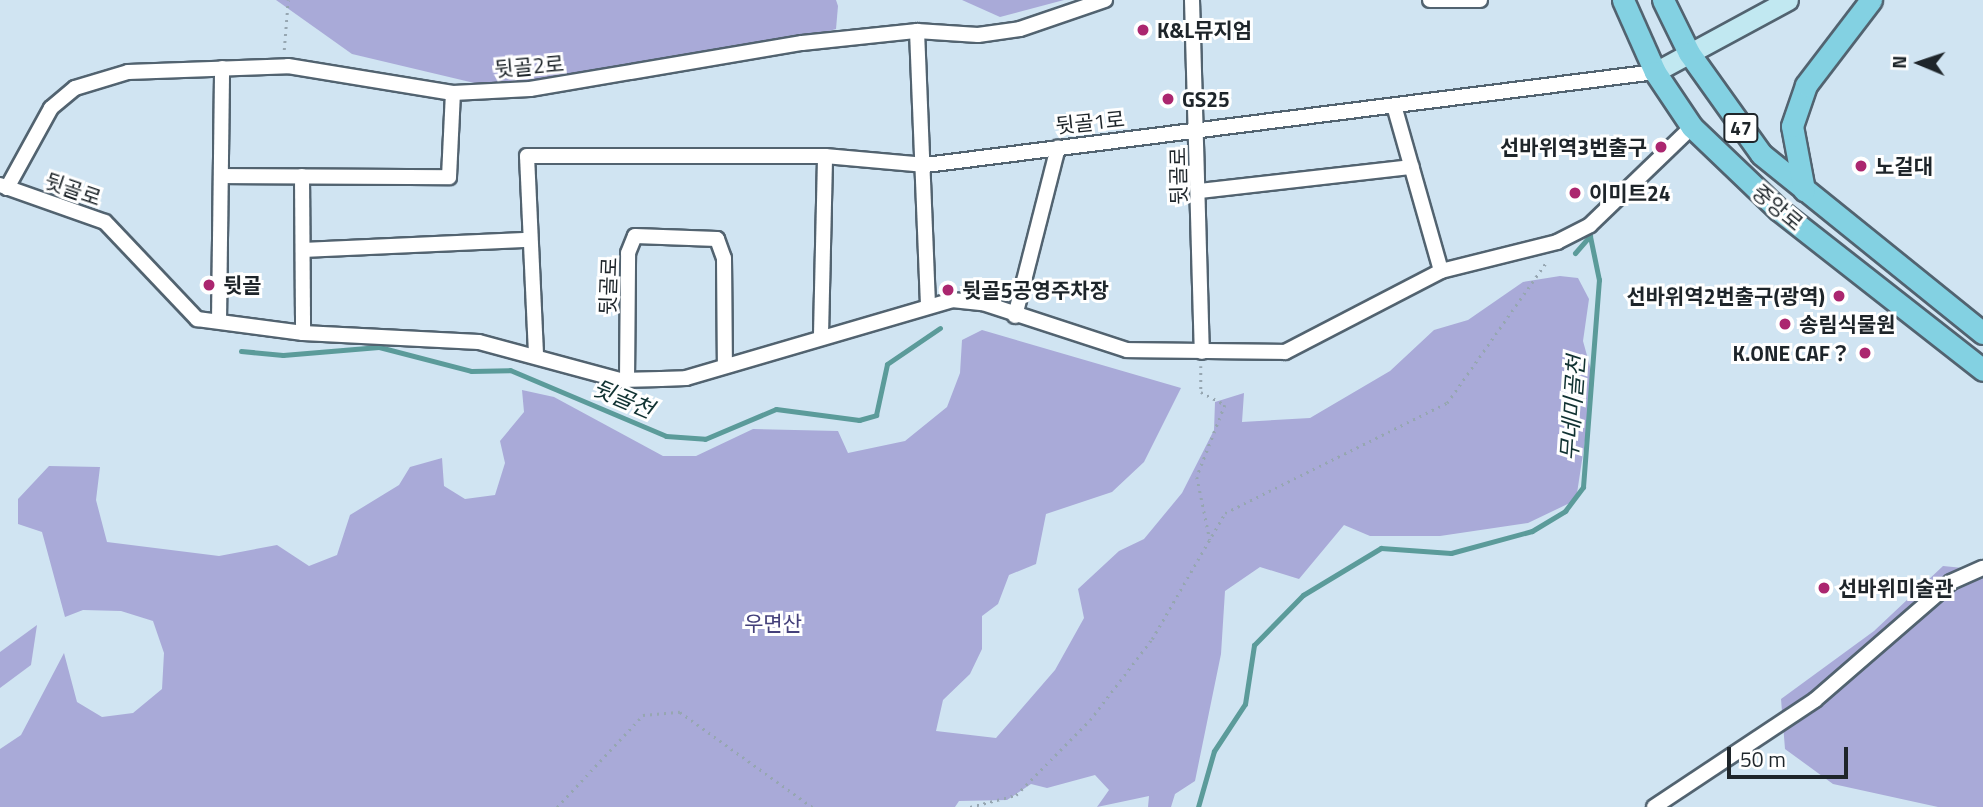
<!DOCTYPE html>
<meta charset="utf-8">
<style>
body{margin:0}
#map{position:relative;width:1983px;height:807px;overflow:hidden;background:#d0e4f2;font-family:"Titillium Web","Noto Sans KR",sans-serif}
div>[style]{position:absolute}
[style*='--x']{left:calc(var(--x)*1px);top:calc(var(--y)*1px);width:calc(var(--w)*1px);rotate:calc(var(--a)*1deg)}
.forest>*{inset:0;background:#a9aad8}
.stream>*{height:5px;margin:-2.5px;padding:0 2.5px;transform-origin:2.5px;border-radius:2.5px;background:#5b9b9a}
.path>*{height:2.5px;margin-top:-1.25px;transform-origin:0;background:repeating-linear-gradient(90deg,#96a6b1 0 2px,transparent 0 7px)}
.roads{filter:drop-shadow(2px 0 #526370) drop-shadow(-2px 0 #526370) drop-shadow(0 2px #526370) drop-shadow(0 -2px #526370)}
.street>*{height:14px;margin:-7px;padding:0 7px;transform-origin:7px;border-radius:7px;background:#fff}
.secondary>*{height:19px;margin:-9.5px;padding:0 9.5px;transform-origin:9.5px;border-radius:9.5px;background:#c1e8f1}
.primary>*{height:21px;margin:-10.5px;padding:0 10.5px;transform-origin:10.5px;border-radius:10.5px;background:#83d1e2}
.dots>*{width:19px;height:19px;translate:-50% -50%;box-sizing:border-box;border:4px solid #fff;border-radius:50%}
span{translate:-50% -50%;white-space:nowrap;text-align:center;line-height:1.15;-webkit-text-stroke:6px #fff;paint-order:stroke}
.shield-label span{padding:2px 5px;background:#fff;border:2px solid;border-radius:5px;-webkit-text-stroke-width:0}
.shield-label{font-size:19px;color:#1e252a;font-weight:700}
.poi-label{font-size:21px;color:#1e252a;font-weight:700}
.left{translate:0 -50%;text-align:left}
.right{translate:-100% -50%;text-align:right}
.street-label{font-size:21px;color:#1e252a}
.park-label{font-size:21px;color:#44407a}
.water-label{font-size:23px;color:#113232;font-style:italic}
.north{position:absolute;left:1885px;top:28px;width:70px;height:70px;-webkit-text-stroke:5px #fff;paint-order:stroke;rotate:272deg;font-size:19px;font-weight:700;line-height:28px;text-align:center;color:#1e252a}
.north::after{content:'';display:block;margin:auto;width:24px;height:32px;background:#1e252a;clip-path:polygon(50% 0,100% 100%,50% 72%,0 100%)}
.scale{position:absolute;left:1727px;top:747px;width:121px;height:32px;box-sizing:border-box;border:4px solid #1e252a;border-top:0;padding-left:9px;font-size:21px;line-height:24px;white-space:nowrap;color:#1e252a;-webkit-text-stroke:5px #fff;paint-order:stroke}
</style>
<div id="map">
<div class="forest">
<i style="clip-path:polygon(276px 0,836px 0,838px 6px,836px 29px,789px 42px,487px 86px,352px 54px)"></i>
<i style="clip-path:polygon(962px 0,1064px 0,1000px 17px)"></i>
<i style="clip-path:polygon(1560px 276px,1578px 278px,1589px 299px,1583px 341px,1594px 381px,1576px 500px,1528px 523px,1440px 536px,1370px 536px,1344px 525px,1299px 579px,1260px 567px,1225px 591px,1221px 654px,1195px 781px,1175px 794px,1171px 807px,1148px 807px,1149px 796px,1097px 807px,1109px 790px,1095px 775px,1047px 788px,1031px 784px,1007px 800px,959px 801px,955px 807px,0 807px,0 749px,21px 735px,64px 653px,77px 702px,102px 717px,133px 713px,162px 689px,164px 653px,153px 621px,121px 611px,83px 610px,65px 617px,42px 532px,18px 524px,18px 499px,49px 466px,100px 467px,96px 500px,107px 542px,219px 556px,277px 545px,309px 566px,337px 555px,350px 515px,399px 485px,410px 467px,442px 458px,444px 486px,465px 499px,495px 495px,505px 463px,500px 441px,524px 412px,522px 390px,554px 397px,663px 456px,696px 456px,753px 429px,838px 431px,848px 453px,905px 441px,947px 407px,960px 373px,962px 340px,982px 330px,1181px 388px,1144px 462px,1112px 492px,1046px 514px,1036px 564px,1009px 575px,998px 604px,982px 616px,982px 649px,970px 674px,943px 700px,936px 731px,996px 738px,1055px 670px,1084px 618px,1078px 589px,1119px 551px,1144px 539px,1182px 493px,1214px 430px,1215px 402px,1244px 393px,1242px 422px,1310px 418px,1390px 371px,1434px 330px,1468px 320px,1523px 282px)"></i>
<i style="clip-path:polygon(1943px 566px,1983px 570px,1983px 807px,1938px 807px,1833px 784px,1785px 749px,1781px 699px,1874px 631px)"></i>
<i style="clip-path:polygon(37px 625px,31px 665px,0 688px,0 652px)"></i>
</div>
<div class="stream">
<i style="--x:1575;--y:253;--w:23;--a:-49"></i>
<i style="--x:241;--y:351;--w:42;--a:5.4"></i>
<i style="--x:283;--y:355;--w:96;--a:-4.8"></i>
<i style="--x:379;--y:347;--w:95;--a:14.6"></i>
<i style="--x:471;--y:371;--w:39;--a:-1"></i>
<i style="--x:510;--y:370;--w:169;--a:22.9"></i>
<i style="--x:666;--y:436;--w:39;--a:4"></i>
<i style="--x:705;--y:439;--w:77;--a:-22.9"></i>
<i style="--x:776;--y:409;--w:84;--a:7.5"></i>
<i style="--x:859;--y:420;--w:18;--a:-16"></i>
<i style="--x:876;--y:415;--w:52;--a:-77.8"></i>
<i style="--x:887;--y:364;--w:64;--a:-34.2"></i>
<i style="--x:1198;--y:807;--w:58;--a:-74.1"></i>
<i style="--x:1214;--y:751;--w:56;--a:-56.6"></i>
<i style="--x:1245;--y:704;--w:60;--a:-81.3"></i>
<i style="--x:1254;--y:645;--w:70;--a:-45.6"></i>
<i style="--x:1303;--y:595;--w:91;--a:-31.1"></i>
<i style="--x:1381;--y:548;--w:70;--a:4.1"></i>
<i style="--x:1451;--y:553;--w:84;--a:-15.2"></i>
<i style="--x:1532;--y:531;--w:39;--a:-31"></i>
<i style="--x:1565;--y:511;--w:30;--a:-53"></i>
<i style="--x:1583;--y:487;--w:208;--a:-85.6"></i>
<i style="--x:1599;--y:280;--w:45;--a:-101.6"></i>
</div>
<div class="path">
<i style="--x:284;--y:50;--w:50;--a:-85.4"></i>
<i style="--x:1201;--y:366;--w:26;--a:90"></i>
<i style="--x:1201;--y:392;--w:27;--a:28"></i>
<i style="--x:1225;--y:405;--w:77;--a:111.3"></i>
<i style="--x:1197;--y:477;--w:64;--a:78.3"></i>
<i style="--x:557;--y:807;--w:126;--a:-46.9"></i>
<i style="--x:643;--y:715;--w:37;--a:-5"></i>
<i style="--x:680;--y:712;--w:163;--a:35.7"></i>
<i style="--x:970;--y:807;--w:48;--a:-14.6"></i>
<i style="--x:1016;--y:795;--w:105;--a:-45.4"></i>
<i style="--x:1090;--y:720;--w:102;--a:-52.6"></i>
<i style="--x:1152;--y:639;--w:146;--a:-59.9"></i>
<i style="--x:1225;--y:513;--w:248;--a:-26.4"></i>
<i style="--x:1447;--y:403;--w:174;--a:-54.8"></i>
</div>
<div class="roads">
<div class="street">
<i style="--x:1192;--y:0;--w:352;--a:88.4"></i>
<i style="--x:1430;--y:0;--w:50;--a:0"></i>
<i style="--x:917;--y:31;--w:272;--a:87.7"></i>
<i style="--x:1395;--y:109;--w:168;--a:74.1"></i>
<i style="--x:221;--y:176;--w:228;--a:0.3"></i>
<i style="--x:449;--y:177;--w:84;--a:-87.3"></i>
<i style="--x:302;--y:176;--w:157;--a:89.6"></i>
<i style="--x:0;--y:185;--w:111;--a:19.4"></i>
<i style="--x:105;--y:222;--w:134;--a:46.5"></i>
<i style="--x:197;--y:319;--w:107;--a:7.5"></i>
<i style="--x:303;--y:333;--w:176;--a:2.9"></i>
<i style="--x:479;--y:342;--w:146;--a:15.1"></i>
<i style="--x:620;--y:380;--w:41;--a:-1.4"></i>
<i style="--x:661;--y:379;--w:25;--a:-2"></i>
<i style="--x:686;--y:378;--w:277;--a:-16.3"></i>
<i style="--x:952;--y:300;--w:31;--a:6"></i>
<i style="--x:983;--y:303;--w:151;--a:18.1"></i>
<i style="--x:1127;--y:350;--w:158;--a:0.7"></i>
<i style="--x:1285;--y:352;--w:176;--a:-27.4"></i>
<i style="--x:1441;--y:271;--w:120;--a:-14"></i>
<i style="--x:1557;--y:242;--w:37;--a:-27"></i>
<i style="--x:1590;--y:225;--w:141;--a:-43.9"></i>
<i style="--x:7;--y:188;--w:91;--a:-61.2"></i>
<i style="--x:51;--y:108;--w:31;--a:-40"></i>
<i style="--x:75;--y:88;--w:55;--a:-16.8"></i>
<i style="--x:128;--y:72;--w:160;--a:-2.1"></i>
<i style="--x:288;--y:66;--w:167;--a:9.3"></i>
<i style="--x:453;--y:93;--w:77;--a:-3"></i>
<i style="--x:530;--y:89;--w:276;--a:-9.6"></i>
<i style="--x:802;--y:43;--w:116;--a:-6"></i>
<i style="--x:917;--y:31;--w:61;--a:3.8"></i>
<i style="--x:978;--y:35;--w:42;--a:-8.1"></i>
<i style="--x:1020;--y:29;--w:90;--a:-18.8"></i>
<i style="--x:1200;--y:191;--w:213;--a:-6.5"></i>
<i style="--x:304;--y:250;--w:224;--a:-2.6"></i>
<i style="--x:1015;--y:316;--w:174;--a:-75.7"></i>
<i style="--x:219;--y:321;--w:253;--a:-89.3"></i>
<i style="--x:821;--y:335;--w:179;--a:-88.7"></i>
<i style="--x:536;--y:354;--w:198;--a:-92.6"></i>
<i style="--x:527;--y:156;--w:298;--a:0"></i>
<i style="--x:825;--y:156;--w:101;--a:5.1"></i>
<i style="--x:926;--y:165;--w:735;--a:-7.27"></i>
<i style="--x:627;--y:380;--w:127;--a:-89.5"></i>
<i style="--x:628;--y:253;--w:18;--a:-68"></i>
<i style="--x:635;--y:236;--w:82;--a:2.1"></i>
<i style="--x:717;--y:239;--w:20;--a:70"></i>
<i style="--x:724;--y:258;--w:107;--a:89.5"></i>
<i style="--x:1654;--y:807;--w:193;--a:-33.6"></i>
<i style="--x:1815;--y:700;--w:180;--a:-40.9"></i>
<i style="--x:1951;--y:582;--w:35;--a:-24"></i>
</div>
<div class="secondary">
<i style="--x:1655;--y:72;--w:151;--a:-28.4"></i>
</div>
<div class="primary">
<i style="--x:1623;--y:0;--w:79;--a:66"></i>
<i style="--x:1655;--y:72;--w:66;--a:56.1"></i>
<i style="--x:1692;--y:127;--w:120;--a:43.7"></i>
<i style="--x:1779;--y:210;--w:259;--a:38.1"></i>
<i style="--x:1663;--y:0;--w:59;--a:63.9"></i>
<i style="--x:1689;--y:53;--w:124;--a:54.5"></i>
<i style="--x:1761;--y:154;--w:285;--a:38.9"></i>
<i style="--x:1804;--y:190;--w:65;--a:-100.6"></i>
<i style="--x:1792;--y:126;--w:43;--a:-71.1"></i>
<i style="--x:1806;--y:85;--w:107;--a:-52.6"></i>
</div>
</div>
<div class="dots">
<i style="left:1143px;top:30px;background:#ab266f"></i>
<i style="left:1168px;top:99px;background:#ab266f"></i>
<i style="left:1661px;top:147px;background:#ab266f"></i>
<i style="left:1861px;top:166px;background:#ab266f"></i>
<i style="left:1575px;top:193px;background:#ab266f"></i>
<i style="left:209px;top:285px;background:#ab266f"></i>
<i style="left:948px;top:290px;background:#ab266f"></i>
<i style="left:1839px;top:296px;background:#ab266f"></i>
<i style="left:1785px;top:324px;background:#ab266f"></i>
<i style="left:1865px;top:353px;background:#ab266f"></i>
<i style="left:1824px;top:588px;background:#ab266f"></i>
</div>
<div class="shield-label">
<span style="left:1741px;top:128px">47</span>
</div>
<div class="poi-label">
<span class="left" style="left:1157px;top:30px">K&amp;L뮤지엄</span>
<span class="left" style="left:1182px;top:99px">GS25</span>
<span class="right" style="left:1647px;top:147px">선바위역3번출구</span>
<span class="left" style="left:1875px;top:166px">노걸대</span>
<span class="left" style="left:1589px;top:193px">이미트24</span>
<span class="left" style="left:223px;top:285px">뒷골</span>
<span class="left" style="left:962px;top:290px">뒷골5공영주차장</span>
<span class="right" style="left:1825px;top:296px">선바위역2번출구(광역)</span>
<span class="left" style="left:1799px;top:324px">송림식물원</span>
<span class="right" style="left:1851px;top:353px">K.ONE CAF？</span>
<span class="left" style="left:1838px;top:588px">선바위미술관</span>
</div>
<div class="street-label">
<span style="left:529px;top:66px;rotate:-5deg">뒷골2로</span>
<span style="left:1090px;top:122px;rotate:-6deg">뒷골1로</span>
<span style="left:1178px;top:176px;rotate:-91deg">뒷골로</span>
<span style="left:73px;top:189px;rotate:19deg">뒷골로</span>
<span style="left:1778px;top:207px;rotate:40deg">중앙로</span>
<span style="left:608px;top:286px;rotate:-88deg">뒷골로</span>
</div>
<div class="park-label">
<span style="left:773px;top:623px">우면산</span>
</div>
<div class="water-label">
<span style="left:623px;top:399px;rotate:23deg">뒷골천</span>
<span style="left:1573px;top:408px;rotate:-86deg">무네미골천</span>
</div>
<div class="north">N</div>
<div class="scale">50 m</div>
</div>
